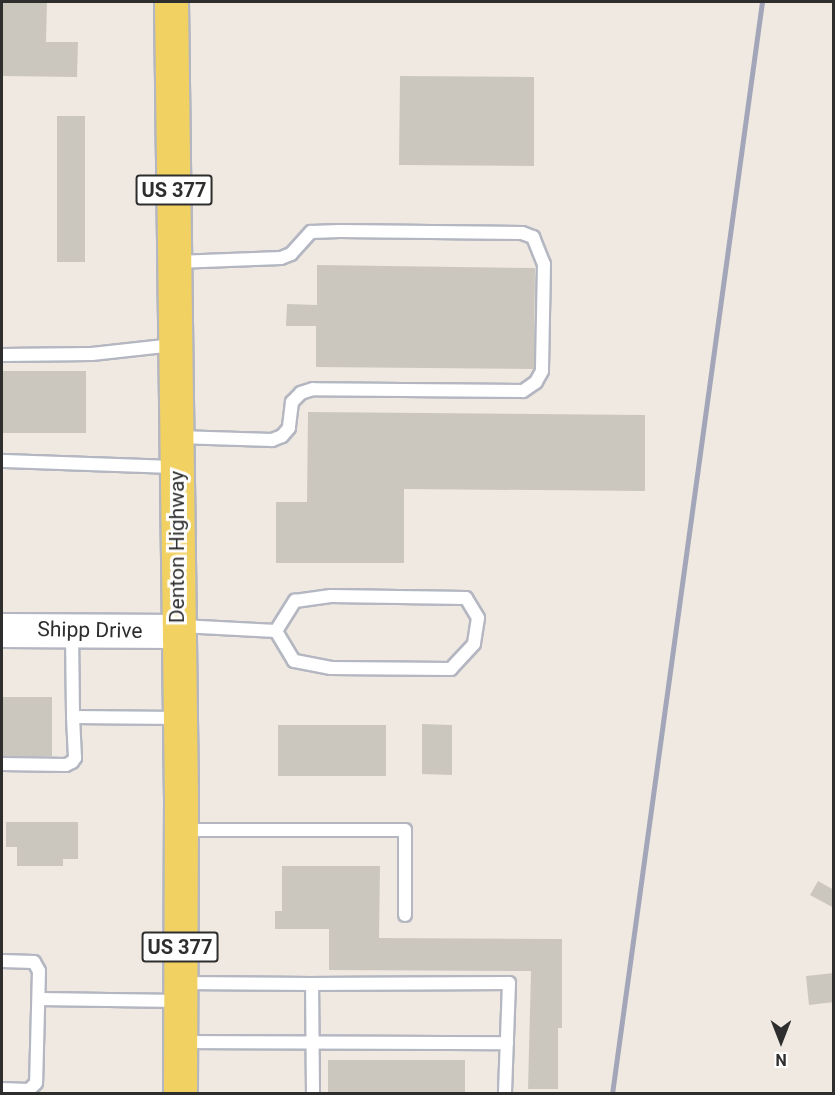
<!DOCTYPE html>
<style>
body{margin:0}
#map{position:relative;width:835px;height:1095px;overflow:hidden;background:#efe9e1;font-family:Roboto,sans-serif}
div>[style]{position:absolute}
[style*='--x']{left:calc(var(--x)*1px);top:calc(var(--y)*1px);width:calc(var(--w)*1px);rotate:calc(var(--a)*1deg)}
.building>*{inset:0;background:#cbc7bf}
.roads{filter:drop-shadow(2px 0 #b4b7c1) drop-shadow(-2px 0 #b4b7c1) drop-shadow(0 2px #b4b7c1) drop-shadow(0 -2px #b4b7c1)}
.lane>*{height:12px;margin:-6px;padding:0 6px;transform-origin:6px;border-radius:6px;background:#fff}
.secondary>*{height:33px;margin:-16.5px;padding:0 16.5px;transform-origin:16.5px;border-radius:16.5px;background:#fff}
.primary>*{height:33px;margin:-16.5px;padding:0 16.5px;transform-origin:16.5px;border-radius:16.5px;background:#f2d163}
.rail>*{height:4.5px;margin:-2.25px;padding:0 2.25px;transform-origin:2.25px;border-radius:2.25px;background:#a3a6b8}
span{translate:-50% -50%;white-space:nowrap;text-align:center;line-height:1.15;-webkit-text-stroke:6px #fff;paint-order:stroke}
.shield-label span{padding:2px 4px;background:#fff;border:2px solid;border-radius:4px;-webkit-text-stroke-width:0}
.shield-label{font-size:20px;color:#2e2e2e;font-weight:700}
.street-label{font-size:21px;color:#2e2e2e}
.frame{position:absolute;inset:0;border:3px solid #2e2e2e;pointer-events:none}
.north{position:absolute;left:751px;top:1011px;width:60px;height:60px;-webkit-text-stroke:4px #fff;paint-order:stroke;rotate:180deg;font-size:16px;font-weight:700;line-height:24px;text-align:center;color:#2e2e2e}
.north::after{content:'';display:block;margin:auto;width:21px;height:27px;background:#2e2e2e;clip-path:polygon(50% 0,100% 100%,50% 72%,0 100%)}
</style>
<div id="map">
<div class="building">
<i style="clip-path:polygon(2px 2px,47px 2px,46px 42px,78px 42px,77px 77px,2px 76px)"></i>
<i style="clip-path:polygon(400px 76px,534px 77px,534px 166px,399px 165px)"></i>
<i style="clip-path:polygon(57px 116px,85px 116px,85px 262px,57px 262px)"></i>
<i style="clip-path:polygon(317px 265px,535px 268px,534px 369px,316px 367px,316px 326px,286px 326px,287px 304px,317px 305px)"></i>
<i style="clip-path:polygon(2px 371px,86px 371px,86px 433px,2px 433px)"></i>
<i style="clip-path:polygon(308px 412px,645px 415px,645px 491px,404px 489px,404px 563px,276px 563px,276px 502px,307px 502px)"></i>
<i style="clip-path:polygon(2px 697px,52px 697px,52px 756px,2px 756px)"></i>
<i style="clip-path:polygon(422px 724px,452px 725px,452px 775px,422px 774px)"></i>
<i style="clip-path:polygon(278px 725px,386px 725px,386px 776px,278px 776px)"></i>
<i style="clip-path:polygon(6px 822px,78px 822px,78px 859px,63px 859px,63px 866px,17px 866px,17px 847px,6px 847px)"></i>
<i style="clip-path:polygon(282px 866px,380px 866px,379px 938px,562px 939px,562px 1028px,558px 1028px,558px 1089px,528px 1089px,531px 971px,329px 970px,329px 929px,275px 929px,275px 911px,282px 911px)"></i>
<i style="clip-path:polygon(818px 881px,834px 890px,834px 908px,810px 895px)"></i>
<i style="clip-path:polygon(834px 973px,834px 1002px,809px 1005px,806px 976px)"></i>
<i style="clip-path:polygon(328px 1060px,465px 1060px,465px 1093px,328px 1093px)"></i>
</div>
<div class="roads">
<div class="lane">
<i style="--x:176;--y:262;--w:105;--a:-2.2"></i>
<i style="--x:281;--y:258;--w:11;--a:-22"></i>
<i style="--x:291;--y:254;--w:30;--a:-48"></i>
<i style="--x:311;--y:232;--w:29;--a:-2"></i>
<i style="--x:340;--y:231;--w:182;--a:0.6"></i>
<i style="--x:522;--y:233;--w:12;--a:20"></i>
<i style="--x:533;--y:237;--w:29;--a:68"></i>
<i style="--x:544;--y:264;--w:107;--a:91.1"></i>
<i style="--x:542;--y:371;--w:13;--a:119"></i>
<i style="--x:536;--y:382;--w:16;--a:145"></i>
<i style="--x:523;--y:391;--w:210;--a:-179.5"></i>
<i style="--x:313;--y:389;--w:13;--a:162"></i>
<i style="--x:301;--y:393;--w:13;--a:135"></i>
<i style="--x:292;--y:402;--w:26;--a:97"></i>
<i style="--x:289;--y:428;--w:11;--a:131"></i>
<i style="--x:282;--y:436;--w:11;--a:158"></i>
<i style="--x:272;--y:440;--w:95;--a:-178.2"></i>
<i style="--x:2;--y:355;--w:90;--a:-0.6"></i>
<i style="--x:92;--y:354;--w:82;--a:-6.3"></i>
<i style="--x:2;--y:461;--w:172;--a:2"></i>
<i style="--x:331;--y:596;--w:135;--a:0.8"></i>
<i style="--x:466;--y:598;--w:23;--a:59"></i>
<i style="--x:478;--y:618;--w:26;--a:99"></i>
<i style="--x:474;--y:644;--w:34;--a:133"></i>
<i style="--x:451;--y:669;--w:120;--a:-179.5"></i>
<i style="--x:331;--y:668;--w:38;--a:-169"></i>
<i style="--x:294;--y:661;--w:35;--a:-121"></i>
<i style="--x:276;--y:631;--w:36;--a:-58"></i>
<i style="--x:295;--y:601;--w:36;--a:-8"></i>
<i style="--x:181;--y:626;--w:95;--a:3"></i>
<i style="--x:72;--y:632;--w:85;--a:89.3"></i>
<i style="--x:73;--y:717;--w:105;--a:0.5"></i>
<i style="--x:2;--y:764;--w:64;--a:0.9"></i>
<i style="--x:66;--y:765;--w:7;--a:-27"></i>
<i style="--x:72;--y:762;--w:5;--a:-53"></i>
<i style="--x:75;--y:758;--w:41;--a:-92.8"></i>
<i style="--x:182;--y:830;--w:223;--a:0"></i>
<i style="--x:405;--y:830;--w:85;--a:90"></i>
<i style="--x:2;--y:961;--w:32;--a:2"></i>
<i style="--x:34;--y:962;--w:10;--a:61"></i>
<i style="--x:39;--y:971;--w:112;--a:91.5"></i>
<i style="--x:36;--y:1083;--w:10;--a:135"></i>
<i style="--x:29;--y:1090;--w:27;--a:-178"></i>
<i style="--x:182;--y:983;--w:130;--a:0.4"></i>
<i style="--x:39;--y:999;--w:140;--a:0.8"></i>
<i style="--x:181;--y:1042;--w:326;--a:0.2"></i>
<i style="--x:313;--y:1094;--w:110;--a:-90.5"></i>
<i style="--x:312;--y:984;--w:197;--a:-0.3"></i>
<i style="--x:509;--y:983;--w:111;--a:92.1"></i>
</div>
<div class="secondary">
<i style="--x:2;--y:630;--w:176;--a:0.3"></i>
</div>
<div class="primary">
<i style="--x:171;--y:2;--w:798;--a:89.28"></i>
<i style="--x:181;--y:800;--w:294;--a:90.2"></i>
</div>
</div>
<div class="rail">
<i style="--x:612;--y:1094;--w:1102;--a:-82.18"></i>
</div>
<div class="shield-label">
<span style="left:174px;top:190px">US 377</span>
<span style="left:180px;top:947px">US 377</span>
</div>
<div class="street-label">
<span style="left:177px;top:547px;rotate:-90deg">Denton Highway</span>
<span style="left:90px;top:630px;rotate:1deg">Shipp Drive</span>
</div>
<div class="frame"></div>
<div class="north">N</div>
</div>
